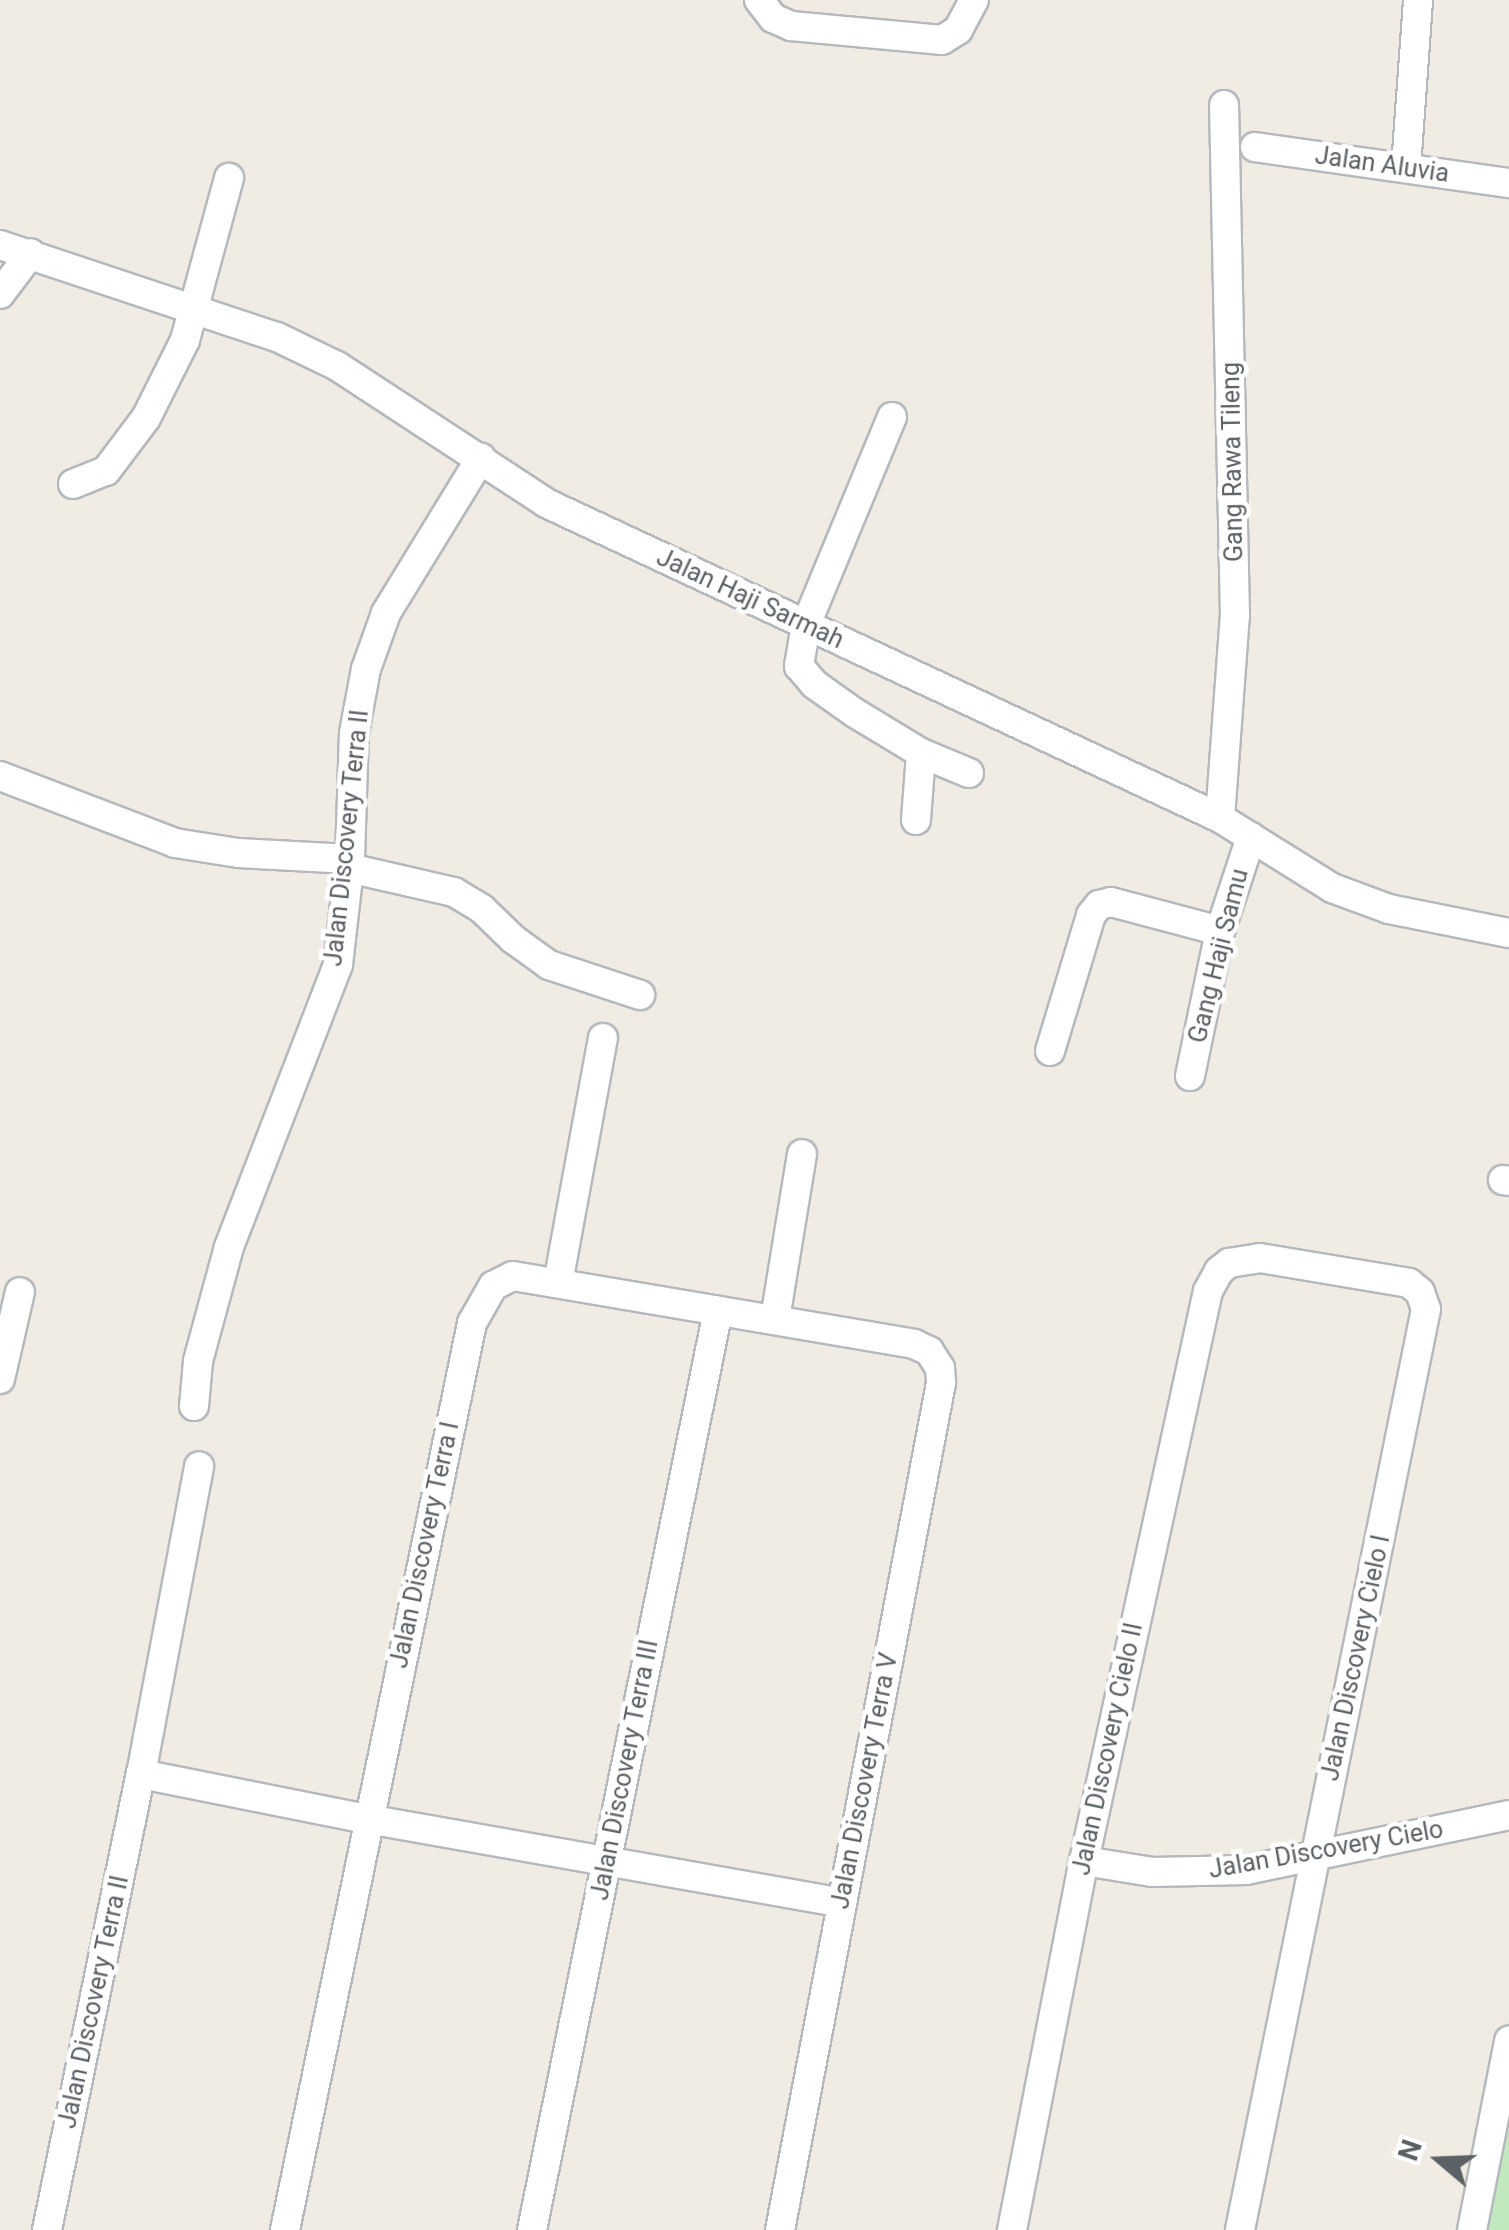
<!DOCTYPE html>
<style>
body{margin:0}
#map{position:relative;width:1509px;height:2230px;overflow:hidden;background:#f0ece4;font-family:Roboto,sans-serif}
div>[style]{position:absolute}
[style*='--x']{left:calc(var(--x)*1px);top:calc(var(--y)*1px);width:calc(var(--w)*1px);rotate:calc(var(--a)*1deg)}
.green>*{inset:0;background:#c2e8bf}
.roads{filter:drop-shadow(2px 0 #b5b8bc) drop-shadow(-2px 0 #b5b8bc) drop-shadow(0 2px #b5b8bc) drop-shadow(0 -2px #b5b8bc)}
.street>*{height:28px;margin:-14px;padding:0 14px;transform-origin:14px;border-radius:14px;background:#fff}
span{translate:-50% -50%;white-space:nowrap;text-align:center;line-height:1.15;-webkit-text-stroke:9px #fff;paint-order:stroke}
.street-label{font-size:25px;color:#5c6166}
.north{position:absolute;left:1389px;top:2110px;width:100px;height:100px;-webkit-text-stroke:8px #fff;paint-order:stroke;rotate:289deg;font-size:28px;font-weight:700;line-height:40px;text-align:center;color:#5c6166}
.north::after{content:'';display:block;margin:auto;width:35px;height:45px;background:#5c6166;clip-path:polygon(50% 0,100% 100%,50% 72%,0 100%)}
</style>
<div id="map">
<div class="green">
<i style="clip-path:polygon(1509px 2021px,1509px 2230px,1471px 2230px,1484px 2158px)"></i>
</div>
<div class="roads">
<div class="street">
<i style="--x:759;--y:0;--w:23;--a:52"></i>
<i style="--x:773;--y:18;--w:20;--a:24"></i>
<i style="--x:791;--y:26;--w:152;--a:5.3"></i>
<i style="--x:942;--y:40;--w:19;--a:-32"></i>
<i style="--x:958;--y:30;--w:34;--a:-62"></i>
<i style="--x:1255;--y:147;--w:257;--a:8.1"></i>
<i style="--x:1406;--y:168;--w:168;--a:-85.9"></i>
<i style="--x:0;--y:245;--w:292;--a:18.4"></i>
<i style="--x:277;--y:337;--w:67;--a:25.8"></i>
<i style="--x:337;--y:366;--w:250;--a:33.2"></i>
<i style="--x:546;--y:503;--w:744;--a:25.05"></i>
<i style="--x:1220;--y:818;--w:132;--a:32"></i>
<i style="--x:1332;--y:888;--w:61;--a:20.2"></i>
<i style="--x:1389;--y:909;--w:122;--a:11.3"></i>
<i style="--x:0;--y:294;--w:51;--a:-52.9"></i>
<i style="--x:892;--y:417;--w:225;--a:112.5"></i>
<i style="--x:806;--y:625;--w:42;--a:99.7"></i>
<i style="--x:799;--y:666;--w:23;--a:50"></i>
<i style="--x:814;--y:684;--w:50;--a:35.3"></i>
<i style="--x:855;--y:713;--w:77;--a:31.2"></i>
<i style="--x:921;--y:753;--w:52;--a:22.6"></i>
<i style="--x:73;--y:484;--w:35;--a:-22"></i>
<i style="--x:106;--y:471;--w:66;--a:-53"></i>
<i style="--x:146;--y:418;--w:87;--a:-63.4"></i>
<i style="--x:185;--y:340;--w:168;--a:-74.8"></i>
<i style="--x:0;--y:776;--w:187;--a:20.9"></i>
<i style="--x:175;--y:843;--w:64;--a:9"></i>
<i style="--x:238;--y:853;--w:112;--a:3.1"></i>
<i style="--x:1220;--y:818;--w:203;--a:-85.8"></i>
<i style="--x:1235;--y:616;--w:511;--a:-91.23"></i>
<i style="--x:916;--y:820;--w:67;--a:-85.7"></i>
<i style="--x:349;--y:868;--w:108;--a:12.9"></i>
<i style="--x:454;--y:892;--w:33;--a:31"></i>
<i style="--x:482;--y:909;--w:43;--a:44.1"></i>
<i style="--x:513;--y:939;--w:44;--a:35.8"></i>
<i style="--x:549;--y:965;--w:96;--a:18.2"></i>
<i style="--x:1050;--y:1051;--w:142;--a:-73.2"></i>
<i style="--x:1091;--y:915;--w:13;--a:-51"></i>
<i style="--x:1099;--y:905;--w:12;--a:-14"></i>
<i style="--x:1111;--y:902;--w:113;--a:14.9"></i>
<i style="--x:1190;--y:1076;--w:148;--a:-78.3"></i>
<i style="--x:1220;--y:931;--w:99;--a:-71.7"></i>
<i style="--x:1503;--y:1180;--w:6;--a:9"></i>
<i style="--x:558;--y:1283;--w:249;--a:-79.6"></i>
<i style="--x:775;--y:1319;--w:167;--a:-80.7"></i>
<i style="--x:0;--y:1379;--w:89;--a:-77.1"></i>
<i style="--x:194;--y:1406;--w:45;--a:-84.9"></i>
<i style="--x:198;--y:1361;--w:118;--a:-74.8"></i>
<i style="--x:229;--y:1247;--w:302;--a:-68.9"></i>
<i style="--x:338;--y:965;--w:107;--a:-83.5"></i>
<i style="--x:350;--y:859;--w:126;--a:-88.2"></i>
<i style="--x:354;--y:733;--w:65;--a:-79.4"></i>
<i style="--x:366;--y:669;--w:59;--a:-70.3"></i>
<i style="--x:386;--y:613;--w:182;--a:-58.5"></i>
<i style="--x:141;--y:1774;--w:230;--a:11.3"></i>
<i style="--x:367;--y:1819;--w:481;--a:10"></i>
<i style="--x:1084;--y:1861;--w:70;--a:9.1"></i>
<i style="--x:1153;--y:1872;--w:93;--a:-1.2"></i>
<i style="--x:1246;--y:1870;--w:269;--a:-11.8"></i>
<i style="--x:47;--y:2230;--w:466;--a:-78.4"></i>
<i style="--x:141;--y:1774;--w:313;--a:-79.3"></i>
<i style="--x:285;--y:2230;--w:926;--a:-78.35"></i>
<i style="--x:472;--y:1323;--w:43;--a:-60.4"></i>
<i style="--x:493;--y:1286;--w:22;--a:-27"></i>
<i style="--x:513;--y:1276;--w:407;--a:9.6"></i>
<i style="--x:914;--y:1344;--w:17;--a:25"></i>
<i style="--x:929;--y:1351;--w:20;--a:57"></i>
<i style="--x:940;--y:1368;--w:15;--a:86"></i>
<i style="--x:941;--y:1383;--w:862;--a:100.76"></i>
<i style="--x:532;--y:2230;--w:938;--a:-78.56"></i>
<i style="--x:1012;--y:2230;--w:376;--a:-79"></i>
<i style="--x:1084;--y:1861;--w:583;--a:-77.73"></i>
<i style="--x:1208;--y:1291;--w:23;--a:-61"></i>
<i style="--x:1219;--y:1271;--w:13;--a:-39"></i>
<i style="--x:1229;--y:1263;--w:31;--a:-9"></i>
<i style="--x:1260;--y:1258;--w:151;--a:9.5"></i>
<i style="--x:1409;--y:1283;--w:14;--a:39"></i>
<i style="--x:1420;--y:1292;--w:18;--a:71"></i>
<i style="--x:1426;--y:1309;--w:940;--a:101.42"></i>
<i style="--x:1472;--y:2230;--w:193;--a:-78.9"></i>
</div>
</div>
<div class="street-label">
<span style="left:1382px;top:165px;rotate:8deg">Jalan Aluvia</span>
<span style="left:1233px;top:462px;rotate:-91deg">Gang Rawa Tileng</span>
<span style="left:750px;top:599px;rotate:25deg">Jalan Haji Sarmah</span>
<span style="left:347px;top:838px;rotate:-84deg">Jalan Discovery Terra II</span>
<span style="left:1219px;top:956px;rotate:-76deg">Gang Haji Samu</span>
<span style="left:425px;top:1545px;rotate:-78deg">Jalan Discovery Terra I</span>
<span style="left:1356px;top:1658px;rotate:-78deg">Jalan Discovery Cielo I</span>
<span style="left:1108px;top:1749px;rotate:-78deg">Jalan Discovery Cielo II</span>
<span style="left:625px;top:1770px;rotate:-79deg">Jalan Discovery Terra III</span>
<span style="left:865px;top:1781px;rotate:-79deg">Jalan Discovery Terra V</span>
<span style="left:1326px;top:1850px;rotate:-10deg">Jalan Discovery Cielo</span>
<span style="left:94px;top:2002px;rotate:-78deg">Jalan Discovery Terra II</span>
</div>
<div class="north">N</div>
</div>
